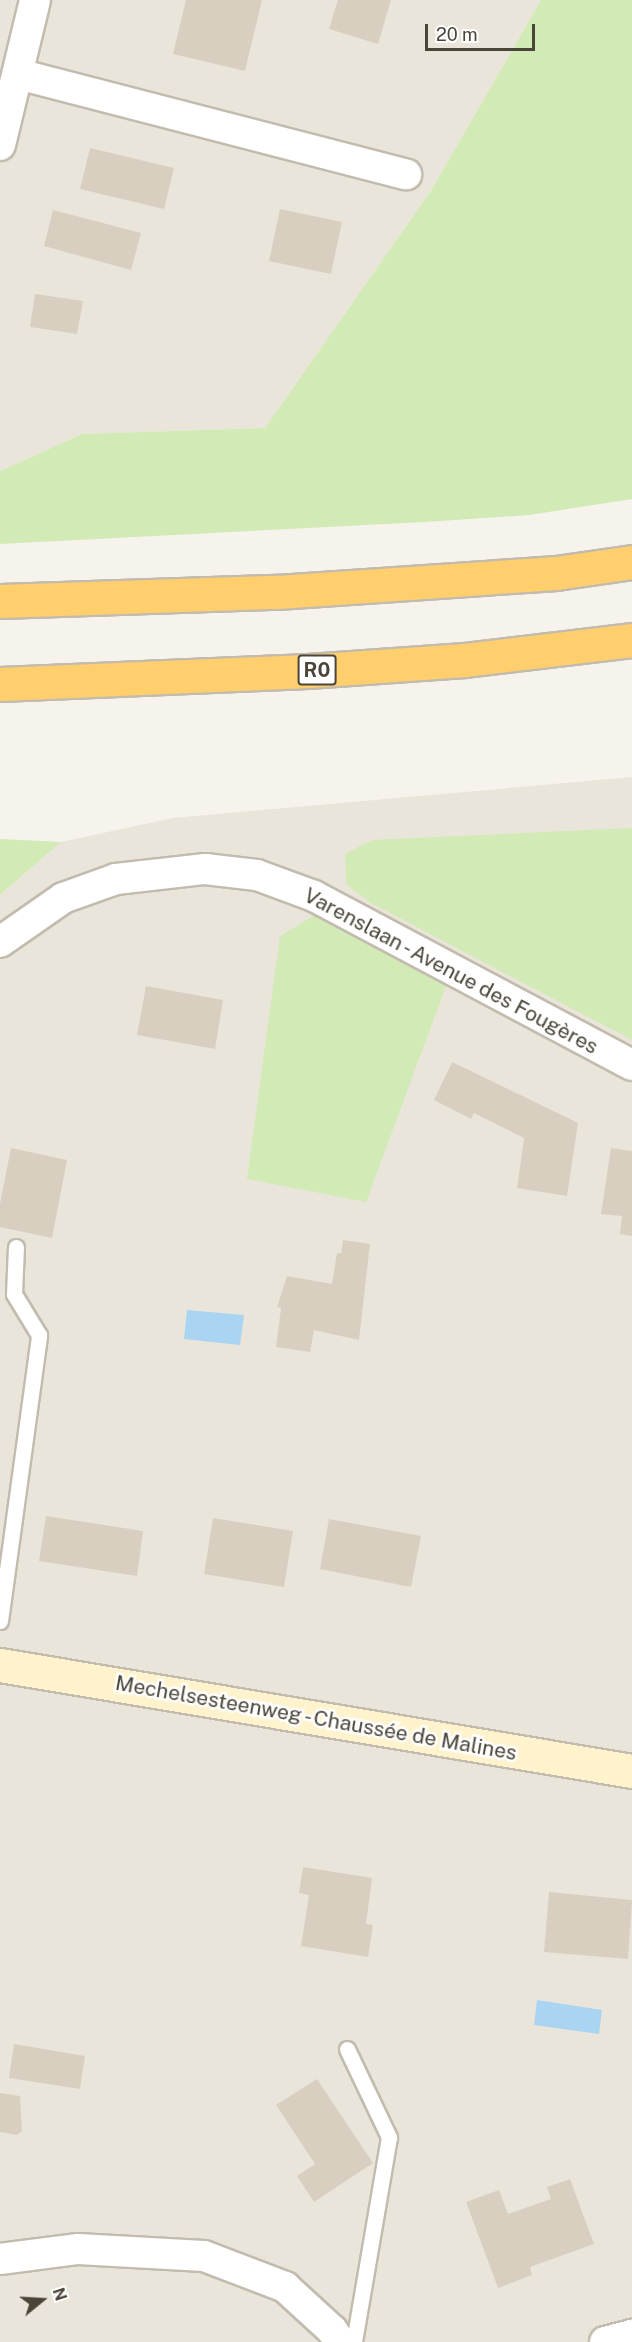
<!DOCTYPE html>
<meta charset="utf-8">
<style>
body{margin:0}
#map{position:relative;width:632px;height:2342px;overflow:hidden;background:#f6f3ec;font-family:"Public Sans",sans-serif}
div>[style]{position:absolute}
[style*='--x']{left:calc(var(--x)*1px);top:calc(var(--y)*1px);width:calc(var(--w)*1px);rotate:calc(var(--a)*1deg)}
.residential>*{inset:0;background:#eae5da}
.green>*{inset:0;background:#d2eab5}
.water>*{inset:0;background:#a9d4f2}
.building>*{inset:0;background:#d8cfc1}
.roads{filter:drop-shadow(2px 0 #c2bbae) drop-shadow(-2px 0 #c2bbae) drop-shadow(0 2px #c2bbae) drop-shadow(0 -2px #c2bbae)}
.service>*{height:15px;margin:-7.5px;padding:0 7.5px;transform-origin:7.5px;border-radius:7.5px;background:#fff}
.minor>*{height:30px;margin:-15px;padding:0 15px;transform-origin:15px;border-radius:15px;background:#fff}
.secondary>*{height:33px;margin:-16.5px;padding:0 16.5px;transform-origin:16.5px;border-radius:16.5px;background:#fff3cd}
.motorway>*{height:33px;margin:-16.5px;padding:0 16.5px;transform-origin:16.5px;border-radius:16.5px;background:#ffcf6e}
span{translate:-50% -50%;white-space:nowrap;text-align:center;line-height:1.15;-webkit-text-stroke:5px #fff;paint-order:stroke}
.shield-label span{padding:2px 4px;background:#fff;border:2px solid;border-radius:4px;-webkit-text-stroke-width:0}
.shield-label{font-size:20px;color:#4b4439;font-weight:700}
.street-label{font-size:21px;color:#4b4439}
.north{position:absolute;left:12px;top:2270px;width:60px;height:60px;-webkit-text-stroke:4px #fff;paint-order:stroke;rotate:72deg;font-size:16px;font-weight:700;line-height:24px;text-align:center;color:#4b4439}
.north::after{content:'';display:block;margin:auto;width:21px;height:27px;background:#4b4439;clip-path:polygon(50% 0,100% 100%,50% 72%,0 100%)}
.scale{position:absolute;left:425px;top:24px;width:110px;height:27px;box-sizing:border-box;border:3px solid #4b4439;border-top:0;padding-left:8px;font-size:18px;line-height:21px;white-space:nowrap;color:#4b4439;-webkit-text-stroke:4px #fff;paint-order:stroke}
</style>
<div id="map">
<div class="residential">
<i style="clip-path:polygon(0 0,541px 0,432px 189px,265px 428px,82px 434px,0 471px)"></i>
<i style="clip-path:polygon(632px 777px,632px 2342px,0 2342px,0 895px,61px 842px,173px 818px)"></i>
</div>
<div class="green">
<i style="clip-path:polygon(541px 0,632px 0,632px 499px,529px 515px,425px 522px,0 544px,0 471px,82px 434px,265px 428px,432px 189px)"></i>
<i style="clip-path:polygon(632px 828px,632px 1040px,371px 903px,346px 884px,345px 854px,372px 840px)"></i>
<i style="clip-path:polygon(0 839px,61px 842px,0 895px)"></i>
<i style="clip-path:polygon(315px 915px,448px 981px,366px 1202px,247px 1179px,280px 936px)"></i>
</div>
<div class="water">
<i style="clip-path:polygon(187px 1310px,244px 1315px,240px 1345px,184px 1339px)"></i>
<i style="clip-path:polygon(537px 2000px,602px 2010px,599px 2034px,534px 2025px)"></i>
</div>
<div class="building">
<i style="clip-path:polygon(186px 0,262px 0,245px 71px,173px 54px)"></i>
<i style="clip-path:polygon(338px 0,391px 0,378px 44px,329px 29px)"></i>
<i style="clip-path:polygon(90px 148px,174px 168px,164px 209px,80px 189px)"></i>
<i style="clip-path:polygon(280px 209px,342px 222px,331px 274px,269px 261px)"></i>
<i style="clip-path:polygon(53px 210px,141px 233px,131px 270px,44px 246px)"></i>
<i style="clip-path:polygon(35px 294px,83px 301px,77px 334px,30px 327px)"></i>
<i style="clip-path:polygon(146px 986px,223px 1000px,215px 1049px,137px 1035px)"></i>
<i style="clip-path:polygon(452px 1062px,578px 1123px,567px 1196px,517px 1188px,524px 1138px,474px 1113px,471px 1119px,434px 1100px)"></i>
<i style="clip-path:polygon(11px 1148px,67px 1160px,52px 1238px,0 1227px,0 1204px)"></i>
<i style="clip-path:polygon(611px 1148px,632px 1151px,632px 1236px,620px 1234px,622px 1216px,601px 1214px)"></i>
<i style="clip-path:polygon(343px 1240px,370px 1244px,359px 1340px,314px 1330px,310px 1352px,276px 1347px,281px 1308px,277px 1307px,287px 1276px,332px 1284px,337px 1253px,341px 1253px)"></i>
<i style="clip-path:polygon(46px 1516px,143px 1531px,137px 1576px,39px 1561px)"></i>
<i style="clip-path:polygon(213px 1518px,293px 1531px,284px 1587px,204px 1574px)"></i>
<i style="clip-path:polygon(329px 1519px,421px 1536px,411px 1587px,320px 1569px)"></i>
<i style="clip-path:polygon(303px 1867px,372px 1878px,366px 1924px,373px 1925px,368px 1957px,301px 1946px,309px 1895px,299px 1893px)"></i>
<i style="clip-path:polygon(549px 1892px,632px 1900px,628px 1959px,544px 1952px)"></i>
<i style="clip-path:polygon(14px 2044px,85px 2056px,80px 2089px,9px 2078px)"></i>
<i style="clip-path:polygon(317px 2079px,373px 2163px,314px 2202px,297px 2176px,315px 2164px,276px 2105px)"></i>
<i style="clip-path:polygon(0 2093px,20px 2096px,22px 2131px,17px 2135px,0 2132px)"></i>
<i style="clip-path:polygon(570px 2179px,594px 2244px,530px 2267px,532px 2275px,498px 2288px,466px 2202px,499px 2190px,508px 2214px,551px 2199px,547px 2187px)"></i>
</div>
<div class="roads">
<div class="service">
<i style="--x:0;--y:1621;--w:289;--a:-82.2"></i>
<i style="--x:39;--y:1335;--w:48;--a:-121.4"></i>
<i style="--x:14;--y:1294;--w:47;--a:-87.6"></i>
<i style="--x:347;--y:2049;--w:98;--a:64.5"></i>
<i style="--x:389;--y:2137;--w:208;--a:99.7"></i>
</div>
<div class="minor">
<i style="--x:18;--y:74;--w:401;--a:14.5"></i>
<i style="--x:0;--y:145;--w:149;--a:-76.4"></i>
<i style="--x:0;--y:942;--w:77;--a:-34.9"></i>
<i style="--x:63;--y:898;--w:56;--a:-19.7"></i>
<i style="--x:116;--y:879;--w:90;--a:-6.4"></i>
<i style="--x:205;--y:869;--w:52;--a:6.6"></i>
<i style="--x:257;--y:875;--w:61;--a:20.2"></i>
<i style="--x:314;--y:896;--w:360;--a:28"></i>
<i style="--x:0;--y:2259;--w:79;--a:-7.3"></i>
<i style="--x:78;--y:2249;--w:126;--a:3.2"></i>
<i style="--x:204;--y:2256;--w:87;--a:20.9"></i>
<i style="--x:285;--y:2287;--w:64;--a:42.5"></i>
<i style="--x:332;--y:2330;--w:14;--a:56"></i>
<i style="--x:605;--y:2342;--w:28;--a:-15"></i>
</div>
<div class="secondary">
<i style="--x:0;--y:1665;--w:641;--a:9.52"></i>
</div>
<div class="motorway">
<i style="--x:0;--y:601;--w:277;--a:-1.9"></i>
<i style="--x:277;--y:592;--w:280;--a:-3.9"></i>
<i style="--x:556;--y:573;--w:77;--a:-8.2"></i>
<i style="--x:0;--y:684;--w:308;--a:-2.4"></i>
<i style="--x:308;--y:671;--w:157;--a:-4"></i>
<i style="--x:465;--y:660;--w:168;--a:-6.8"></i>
</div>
</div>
<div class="shield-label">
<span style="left:317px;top:670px">R0</span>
</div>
<div class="street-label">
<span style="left:451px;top:971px;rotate:28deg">Varenslaan - Avenue des Fougères</span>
<span style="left:316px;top:1718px;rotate:10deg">Mechelsesteenweg - Chaussée de Malines</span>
</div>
<div class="north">N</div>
<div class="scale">20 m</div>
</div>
